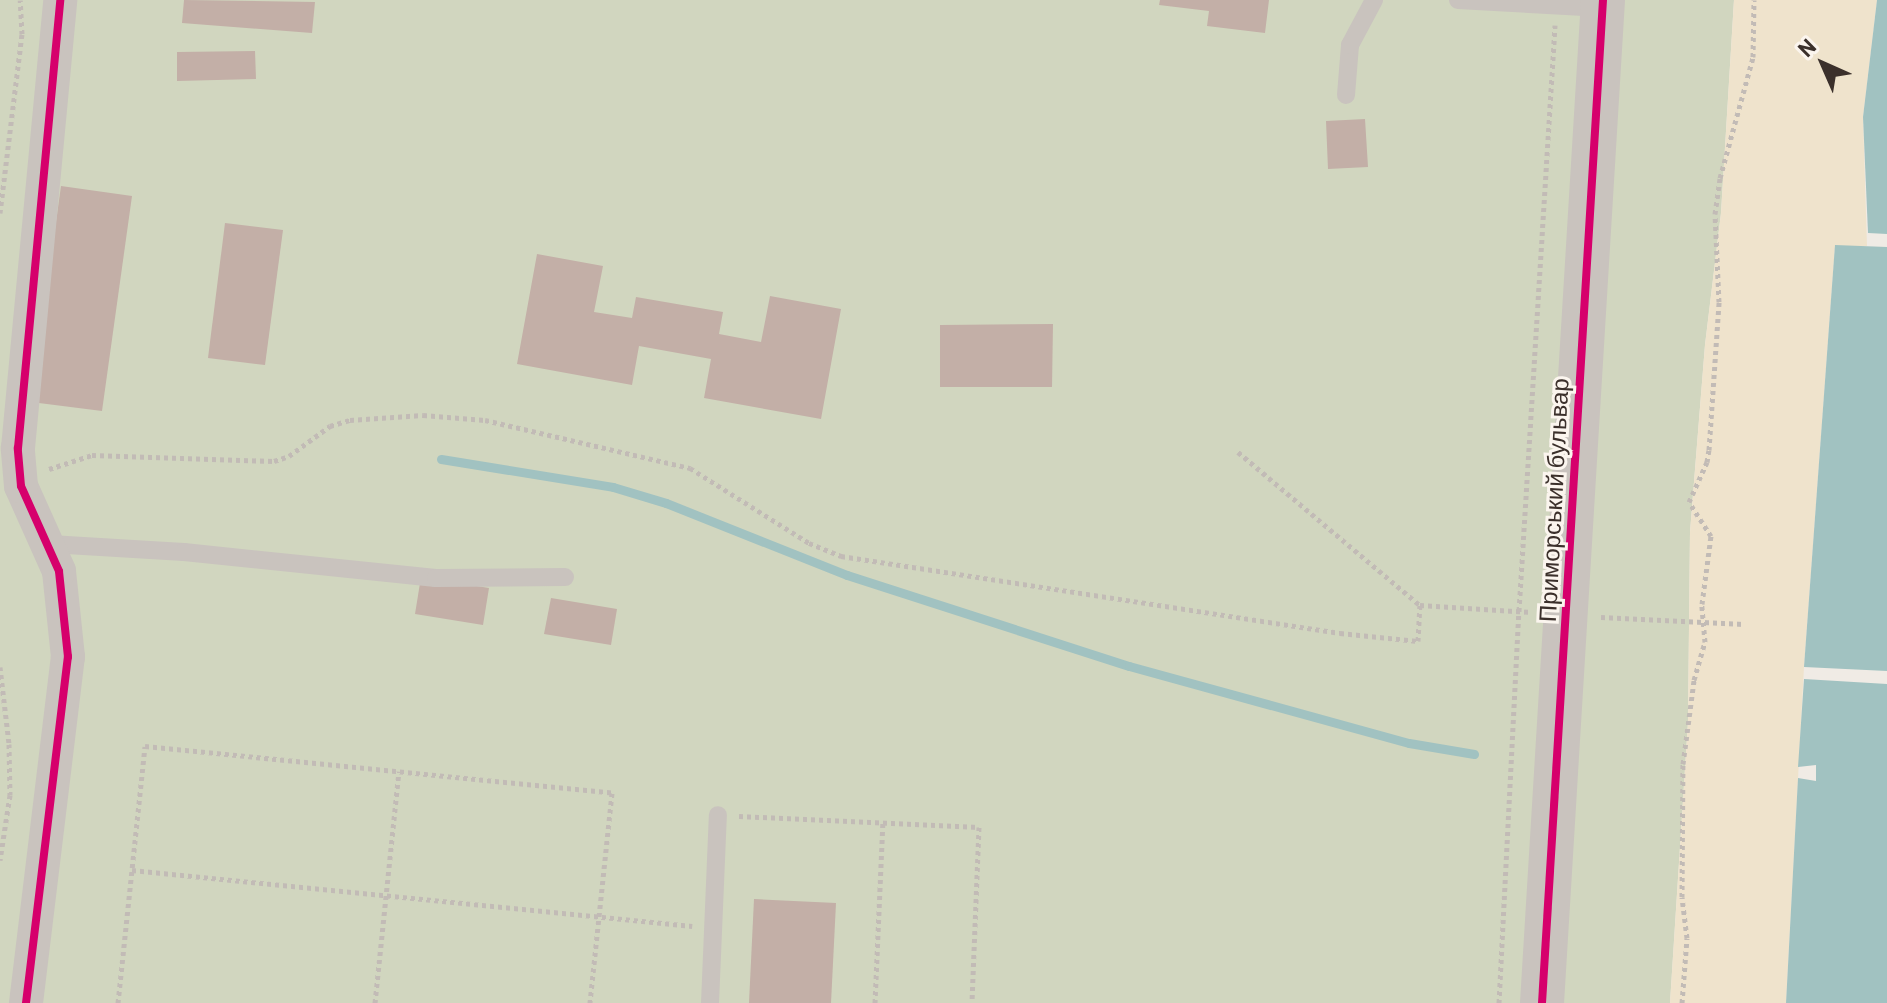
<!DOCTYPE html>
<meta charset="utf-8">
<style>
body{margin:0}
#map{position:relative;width:1887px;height:1003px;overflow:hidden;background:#f0ebe5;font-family:Barlow,sans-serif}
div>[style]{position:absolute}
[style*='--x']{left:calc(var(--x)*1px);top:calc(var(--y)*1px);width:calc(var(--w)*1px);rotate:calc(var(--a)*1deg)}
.green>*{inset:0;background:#d1d6bf}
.sand>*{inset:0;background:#efe3cc}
.water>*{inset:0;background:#a1c2c1}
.stream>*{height:9px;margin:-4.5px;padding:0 4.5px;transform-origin:4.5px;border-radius:4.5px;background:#a1c2c1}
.building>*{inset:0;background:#c3afa7}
.path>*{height:5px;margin-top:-2.5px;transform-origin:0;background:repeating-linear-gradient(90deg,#c2bbb6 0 4px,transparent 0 8px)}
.service>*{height:18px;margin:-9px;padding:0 9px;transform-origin:9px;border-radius:9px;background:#c9c3be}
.minor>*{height:34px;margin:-17px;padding:0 17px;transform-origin:17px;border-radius:17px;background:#c9c3be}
.tertiary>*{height:44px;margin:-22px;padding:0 22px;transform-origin:22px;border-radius:22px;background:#c9c3be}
.cycleway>*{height:8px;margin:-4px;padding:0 4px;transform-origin:4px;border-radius:4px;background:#d6006c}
span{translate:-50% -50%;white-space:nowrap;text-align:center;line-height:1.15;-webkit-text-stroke:6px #fbf5ee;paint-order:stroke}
.street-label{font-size:24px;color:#3b302b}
.north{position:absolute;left:1783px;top:24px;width:80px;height:80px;-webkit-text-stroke:6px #fbf5ee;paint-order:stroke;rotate:315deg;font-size:22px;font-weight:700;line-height:32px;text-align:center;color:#3b302b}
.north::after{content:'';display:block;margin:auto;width:28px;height:36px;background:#3b302b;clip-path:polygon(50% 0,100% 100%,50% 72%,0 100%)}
</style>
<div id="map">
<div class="green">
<i style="clip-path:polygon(0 0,1586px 0,1524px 1003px,0 1003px)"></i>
<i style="clip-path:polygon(1620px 0,1734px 0,1721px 213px,1705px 345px,1690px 532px,1688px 722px,1670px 1003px,1560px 1003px)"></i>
</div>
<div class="sand">
<i style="clip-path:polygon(1734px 0,1877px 0,1863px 117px,1867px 246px,1835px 246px,1804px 667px,1786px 1003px,1670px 1003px,1688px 722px,1690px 532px,1705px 345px,1721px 213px)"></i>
</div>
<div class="water">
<i style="clip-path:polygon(1877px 0,1887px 0,1887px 234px,1868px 233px,1863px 117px)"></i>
<i style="clip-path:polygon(1835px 245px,1887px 247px,1887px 671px,1804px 667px)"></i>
<i style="clip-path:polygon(1804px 679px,1887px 684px,1887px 1003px,1786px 1003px,1798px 778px,1816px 781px,1816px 765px,1798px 767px)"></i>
</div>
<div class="stream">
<i style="--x:441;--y:459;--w:174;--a:9.2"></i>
<i style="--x:613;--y:487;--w:55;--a:16.8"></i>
<i style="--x:666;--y:503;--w:195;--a:21.7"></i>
<i style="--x:847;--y:575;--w:296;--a:17.9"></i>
<i style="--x:1129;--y:666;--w:290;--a:15.4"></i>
<i style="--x:1409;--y:743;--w:66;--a:9.6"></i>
</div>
<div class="building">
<i style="clip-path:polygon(184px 0,315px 2px,312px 33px,182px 23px)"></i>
<i style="clip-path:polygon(1160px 0,1269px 0,1265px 33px,1207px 26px,1209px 11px,1159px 5px)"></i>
<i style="clip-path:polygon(255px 51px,256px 79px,177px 81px,177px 52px)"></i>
<i style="clip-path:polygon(1365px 119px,1368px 167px,1328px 169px,1326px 121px)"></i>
<i style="clip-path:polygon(61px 186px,132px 196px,102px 411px,31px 402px)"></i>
<i style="clip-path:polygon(225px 223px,283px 230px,265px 365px,208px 358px)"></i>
<i style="clip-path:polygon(537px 254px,603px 266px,594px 312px,632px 318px,636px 297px,723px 312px,719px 334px,761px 342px,770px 296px,841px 309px,821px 419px,704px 398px,711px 359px,639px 346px,632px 385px,517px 364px)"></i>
<i style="clip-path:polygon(1053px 324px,1052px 387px,940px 387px,940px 325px)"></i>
<i style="clip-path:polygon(421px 577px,489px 588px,483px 625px,415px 614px)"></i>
<i style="clip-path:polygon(551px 598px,617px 609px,611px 645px,544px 634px)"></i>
<i style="clip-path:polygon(754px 899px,836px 903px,831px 1003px,749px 1003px)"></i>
</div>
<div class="path">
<i style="--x:0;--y:213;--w:180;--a:-83"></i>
<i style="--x:22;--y:34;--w:34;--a:-93"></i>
<i style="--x:1238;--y:452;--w:238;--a:40.1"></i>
<i style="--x:1420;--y:605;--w:112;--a:3.6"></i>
<i style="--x:49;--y:469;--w:45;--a:-18"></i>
<i style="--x:92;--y:455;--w:182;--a:1.9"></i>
<i style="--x:274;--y:461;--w:16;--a:-18"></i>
<i style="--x:289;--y:456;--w:51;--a:-36.2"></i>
<i style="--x:330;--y:426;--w:21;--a:-17"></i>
<i style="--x:350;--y:420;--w:73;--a:-3.9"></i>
<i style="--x:423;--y:415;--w:62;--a:4.6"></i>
<i style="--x:485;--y:420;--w:211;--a:13.2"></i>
<i style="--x:690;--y:468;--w:141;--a:32.2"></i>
<i style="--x:809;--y:543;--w:35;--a:22"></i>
<i style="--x:841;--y:556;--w:505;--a:8.77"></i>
<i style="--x:1340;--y:633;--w:78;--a:5.9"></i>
<i style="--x:1418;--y:641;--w:36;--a:-87"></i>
<i style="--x:1601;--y:617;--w:143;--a:2.8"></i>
<i style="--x:0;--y:667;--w:78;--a:83.3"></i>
<i style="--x:9;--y:744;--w:51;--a:88.9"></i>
<i style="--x:10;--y:795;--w:66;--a:98.7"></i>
<i style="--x:739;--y:816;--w:240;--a:2.6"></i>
<i style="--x:979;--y:827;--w:176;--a:92.3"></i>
<i style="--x:132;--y:870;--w:563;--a:5.71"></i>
<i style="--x:118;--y:1003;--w:258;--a:-84"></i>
<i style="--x:145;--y:746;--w:469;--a:5.7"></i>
<i style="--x:612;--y:793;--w:211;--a:96"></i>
<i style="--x:375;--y:1003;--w:233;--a:-84.1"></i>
<i style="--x:875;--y:1003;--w:180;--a:-87.5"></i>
<i style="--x:1499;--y:1003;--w:393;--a:-87.1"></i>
<i style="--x:1519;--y:611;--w:587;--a:-86.48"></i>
<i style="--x:1682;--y:1003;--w:65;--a:-85.6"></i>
<i style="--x:1687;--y:938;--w:41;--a:-97"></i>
<i style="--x:1682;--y:897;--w:133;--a:-89.6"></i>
<i style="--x:1683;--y:764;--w:85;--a:-82.5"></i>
<i style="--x:1694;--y:680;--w:40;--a:-74"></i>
<i style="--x:1705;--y:642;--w:38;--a:-95"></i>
<i style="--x:1702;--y:604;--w:69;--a:-82.5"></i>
<i style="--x:1711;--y:536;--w:40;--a:-122.9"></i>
<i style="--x:1689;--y:502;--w:44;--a:-65.8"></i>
<i style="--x:1707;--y:462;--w:12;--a:-81"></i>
<i style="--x:1709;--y:450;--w:148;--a:-86.1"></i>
<i style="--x:1719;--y:302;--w:88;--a:-92.6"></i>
<i style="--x:1715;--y:214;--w:36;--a:-82"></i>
<i style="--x:1720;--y:178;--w:125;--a:-74.7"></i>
<i style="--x:1753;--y:57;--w:57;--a:-89"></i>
</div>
<div class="service">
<i style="--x:1458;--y:0;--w:145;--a:3.2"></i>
<i style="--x:1346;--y:95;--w:50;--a:-85.4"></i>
<i style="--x:1350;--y:45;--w:51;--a:-61.9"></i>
<i style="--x:50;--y:544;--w:134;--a:3.4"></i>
<i style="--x:184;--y:552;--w:253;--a:5.9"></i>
<i style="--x:436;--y:578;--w:129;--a:-0.4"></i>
<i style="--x:710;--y:1003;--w:188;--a:-87.6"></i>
</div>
<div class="minor">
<i style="--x:26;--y:1003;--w:349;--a:-83.1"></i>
<i style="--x:68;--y:657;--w:86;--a:-96"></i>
<i style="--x:59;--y:571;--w:93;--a:-114.1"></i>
<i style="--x:21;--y:486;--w:38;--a:-95"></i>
<i style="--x:18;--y:448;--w:450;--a:-84.6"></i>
</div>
<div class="tertiary">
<i style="--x:1542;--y:1003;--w:1005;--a:-86.52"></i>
</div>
<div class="cycleway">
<i style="--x:26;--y:1003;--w:349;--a:-83.1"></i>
<i style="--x:68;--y:657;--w:86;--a:-96"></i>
<i style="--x:59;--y:571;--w:93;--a:-114.1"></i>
<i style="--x:21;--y:486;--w:38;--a:-95"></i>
<i style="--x:18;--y:448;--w:450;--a:-84.6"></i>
<i style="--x:1542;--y:1003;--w:1005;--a:-86.52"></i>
</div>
<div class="street-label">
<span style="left:1553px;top:500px;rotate:-87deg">Приморський бульвар</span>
</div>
<div class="north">N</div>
</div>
